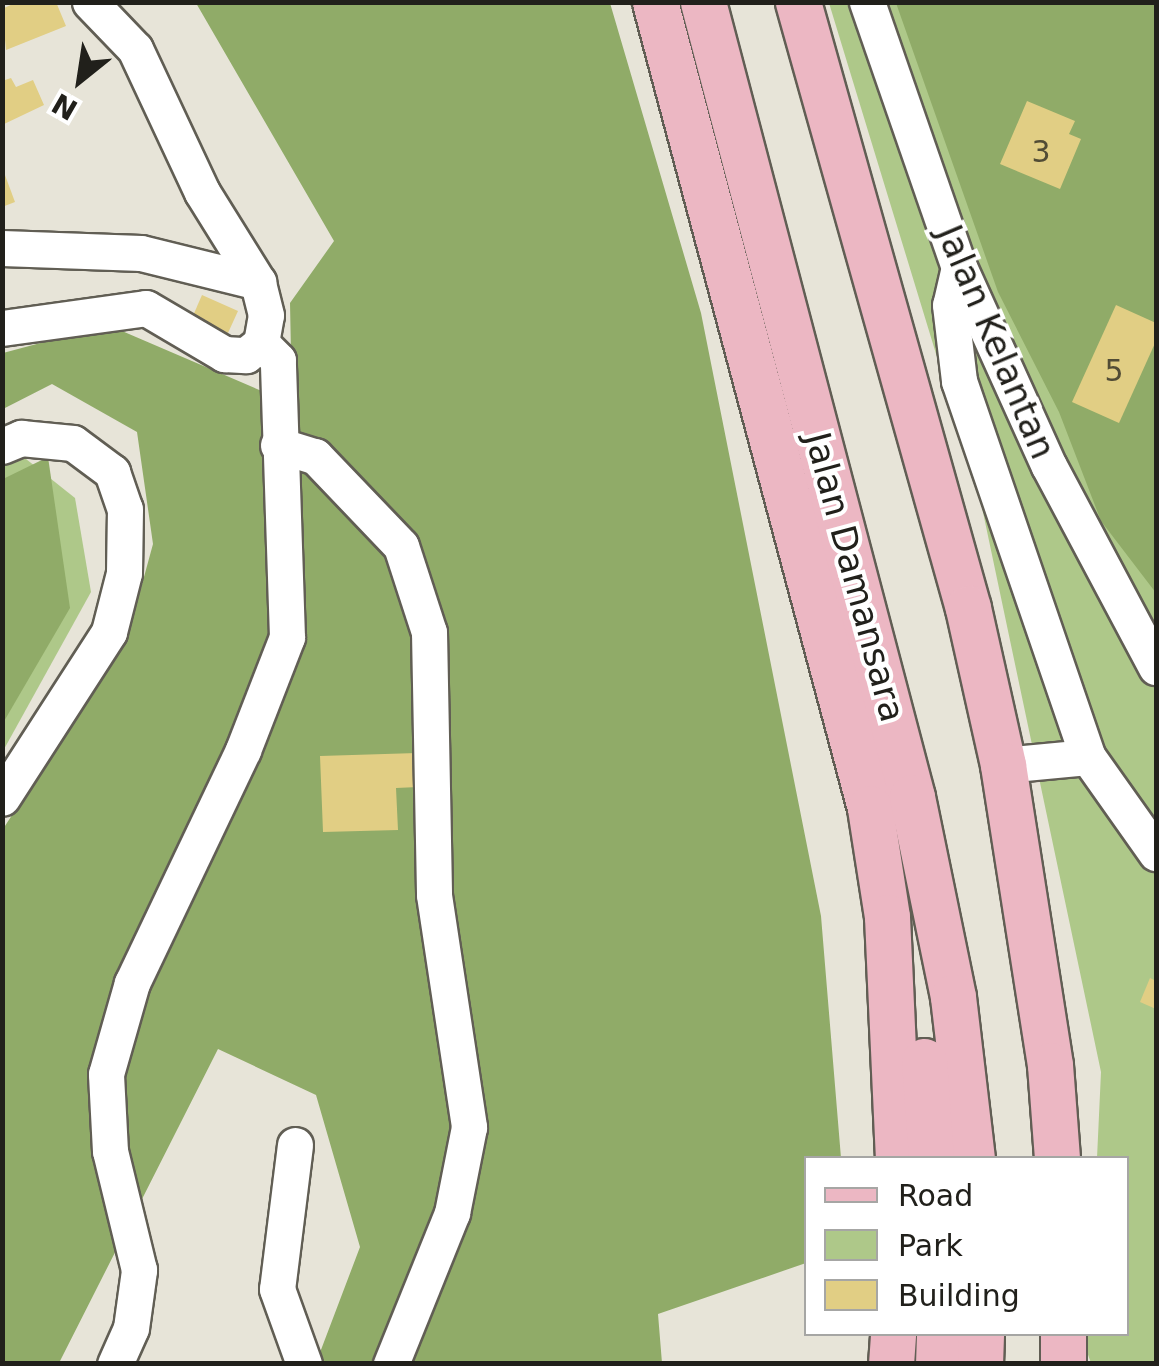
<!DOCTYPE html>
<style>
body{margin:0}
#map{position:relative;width:1159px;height:1366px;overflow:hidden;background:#e7e4d8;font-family:"DejaVu Sans",sans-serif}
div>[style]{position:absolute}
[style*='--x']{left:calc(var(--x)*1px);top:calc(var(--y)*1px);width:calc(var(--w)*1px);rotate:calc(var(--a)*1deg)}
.green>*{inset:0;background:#aec889}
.forest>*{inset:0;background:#90ab68}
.building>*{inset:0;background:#e1ce84}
.roads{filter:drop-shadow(2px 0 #615e54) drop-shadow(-2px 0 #615e54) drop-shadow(0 2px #615e54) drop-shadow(0 -2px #615e54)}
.minor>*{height:35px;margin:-17.5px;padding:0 17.5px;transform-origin:17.5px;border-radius:17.5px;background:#fff}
.major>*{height:45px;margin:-22.5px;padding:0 22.5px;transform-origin:22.5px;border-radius:22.5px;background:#ecb7c3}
span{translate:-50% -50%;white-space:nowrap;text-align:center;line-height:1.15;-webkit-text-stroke:8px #fff;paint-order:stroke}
.number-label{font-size:30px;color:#514c35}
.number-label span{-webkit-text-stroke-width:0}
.street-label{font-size:35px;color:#21201b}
.frame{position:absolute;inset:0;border:5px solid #21201b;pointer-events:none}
.legend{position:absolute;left:804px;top:1156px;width:325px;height:180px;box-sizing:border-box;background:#fff;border:2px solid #a6a6a4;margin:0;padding:12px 18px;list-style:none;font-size:30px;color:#21201b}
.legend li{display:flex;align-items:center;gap:20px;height:50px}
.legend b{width:50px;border:2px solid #a6a6a4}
.north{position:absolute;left:30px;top:30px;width:100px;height:100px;-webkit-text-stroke:8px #fff;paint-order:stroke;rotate:210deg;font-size:28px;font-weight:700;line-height:40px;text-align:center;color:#21201b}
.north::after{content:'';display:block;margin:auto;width:35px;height:45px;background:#21201b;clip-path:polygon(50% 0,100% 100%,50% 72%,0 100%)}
</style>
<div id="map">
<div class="green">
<i style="clip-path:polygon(829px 3px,1156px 3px,1156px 1363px,1091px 1363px,1087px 1352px,1088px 1334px,1126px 1334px,1126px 1158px,1097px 1158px,1101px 1072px,980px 498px)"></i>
<i style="clip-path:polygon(21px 455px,75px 498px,91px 592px,3px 751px,3px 463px)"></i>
</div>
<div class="forest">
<i style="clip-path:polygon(196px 3px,610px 3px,701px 313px,821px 916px,841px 1158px,806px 1158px,806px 1263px,658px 1314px,662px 1363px,316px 1363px,360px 1247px,316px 1095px,218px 1049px,59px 1363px,3px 1363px,3px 829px,127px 639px,153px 544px,137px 432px,52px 384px,3px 409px,3px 353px,108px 325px,292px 404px,290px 303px,334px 241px)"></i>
<i style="clip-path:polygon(896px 3px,1156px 3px,1156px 593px,1101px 521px,1059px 412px,998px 292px)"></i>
<i style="clip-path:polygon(48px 457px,70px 608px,3px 723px,3px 479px)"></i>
</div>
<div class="building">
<i style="clip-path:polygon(17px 2px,56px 2px,66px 26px,6px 50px,2px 9px)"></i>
<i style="clip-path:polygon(11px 78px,16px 87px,33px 80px,44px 105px,2px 125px,2px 81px)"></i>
<i style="clip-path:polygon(1027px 101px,1075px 121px,1069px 134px,1081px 139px,1060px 189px,1000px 164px)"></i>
<i style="clip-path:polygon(2px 167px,15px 202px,2px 207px)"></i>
<i style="clip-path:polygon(202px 295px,238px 311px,228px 333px,192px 318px)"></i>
<i style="clip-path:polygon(1116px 305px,1156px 323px,1156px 341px,1119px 423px,1072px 402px)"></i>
<i style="clip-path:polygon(417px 753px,418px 787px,396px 788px,398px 830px,323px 832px,320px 756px)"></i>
<i style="clip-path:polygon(1150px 978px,1156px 981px,1156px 1009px,1140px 1002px)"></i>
</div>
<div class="roads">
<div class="minor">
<i style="--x:867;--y:2;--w:281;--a:70.9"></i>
<i style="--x:959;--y:267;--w:218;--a:65.7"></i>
<i style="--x:1049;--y:466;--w:228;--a:62"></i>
<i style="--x:2;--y:248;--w:139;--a:2.1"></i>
<i style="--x:141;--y:253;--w:121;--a:13.9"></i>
<i style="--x:959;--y:267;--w:39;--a:103"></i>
<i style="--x:950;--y:305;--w:77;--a:83.2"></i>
<i style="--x:959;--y:381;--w:398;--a:71.1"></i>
<i style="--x:2;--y:328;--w:145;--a:-7.9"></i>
<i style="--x:146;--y:308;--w:91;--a:30.5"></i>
<i style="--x:224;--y:354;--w:22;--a:3"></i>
<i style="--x:246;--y:355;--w:19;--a:-39"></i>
<i style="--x:261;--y:343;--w:28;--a:-80"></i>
<i style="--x:266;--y:315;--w:34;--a:-104"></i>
<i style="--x:258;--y:282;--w:106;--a:-121.9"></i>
<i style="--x:202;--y:192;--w:158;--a:-115.1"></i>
<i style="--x:135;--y:49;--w:65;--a:-133.8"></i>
<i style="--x:278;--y:445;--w:39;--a:17"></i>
<i style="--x:315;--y:456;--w:124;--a:46.3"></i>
<i style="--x:401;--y:546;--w:90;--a:72"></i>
<i style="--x:429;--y:632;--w:263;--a:88.9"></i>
<i style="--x:434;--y:895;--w:235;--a:81.4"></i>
<i style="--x:469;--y:1127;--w:88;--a:101.2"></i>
<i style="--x:452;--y:1213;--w:163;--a:112"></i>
<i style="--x:2;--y:446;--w:21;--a:-23"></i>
<i style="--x:21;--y:438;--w:52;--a:5.5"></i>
<i style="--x:73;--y:443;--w:49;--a:36.6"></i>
<i style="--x:112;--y:472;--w:39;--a:71"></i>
<i style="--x:125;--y:509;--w:64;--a:90.9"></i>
<i style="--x:124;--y:573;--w:61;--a:104.3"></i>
<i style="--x:109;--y:632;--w:197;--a:122.8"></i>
<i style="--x:1003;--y:765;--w:85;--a:-5.4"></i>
<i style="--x:1088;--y:757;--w:118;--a:54.7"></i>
<i style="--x:295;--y:1145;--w:145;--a:97.1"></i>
<i style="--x:277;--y:1289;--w:80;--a:70.2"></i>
<i style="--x:115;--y:1364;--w:39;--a:-66"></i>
<i style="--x:131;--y:1328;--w:59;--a:-82.1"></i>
<i style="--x:139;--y:1270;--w:122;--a:-103.7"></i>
<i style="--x:110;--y:1151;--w:77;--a:-93"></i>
<i style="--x:106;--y:1074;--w:95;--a:-74.1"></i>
<i style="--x:132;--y:983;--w:258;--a:-64.5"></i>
<i style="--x:243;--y:750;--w:121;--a:-68.7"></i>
<i style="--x:287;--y:637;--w:277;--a:-91.9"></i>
<i style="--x:278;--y:360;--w:24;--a:-135"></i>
</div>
<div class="major">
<i style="--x:655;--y:2;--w:834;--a:75.06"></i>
<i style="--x:870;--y:808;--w:110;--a:81.1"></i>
<i style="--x:887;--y:917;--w:241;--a:87.4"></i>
<i style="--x:703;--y:2;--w:822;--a:75.27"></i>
<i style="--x:912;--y:797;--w:204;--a:78.4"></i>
<i style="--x:953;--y:997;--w:162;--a:83.3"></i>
<i style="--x:798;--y:2;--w:629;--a:74.33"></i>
<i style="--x:968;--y:608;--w:161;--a:77.4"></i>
<i style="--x:1003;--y:765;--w:304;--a:81.1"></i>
<i style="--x:1050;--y:1065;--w:93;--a:85.7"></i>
<i style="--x:924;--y:1061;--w:97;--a:85.9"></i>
<i style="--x:1063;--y:1334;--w:30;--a:90"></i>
<i style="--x:891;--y:1364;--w:30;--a:-86"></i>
<i style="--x:938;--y:1364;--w:30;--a:-88"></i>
<i style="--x:980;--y:1364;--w:30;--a:-88"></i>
</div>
</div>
<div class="number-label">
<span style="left:1041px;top:152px">3</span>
<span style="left:1114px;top:371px">5</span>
</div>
<div class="street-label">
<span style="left:996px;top:342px;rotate:67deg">Jalan Kelantan</span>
<span style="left:855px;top:577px;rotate:75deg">Jalan Damansara</span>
</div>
<div class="frame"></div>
<ul class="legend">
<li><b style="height:12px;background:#ecb7c3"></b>Road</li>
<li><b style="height:28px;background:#aec889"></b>Park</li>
<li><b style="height:28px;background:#e1ce84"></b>Building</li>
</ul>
<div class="north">N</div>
</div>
